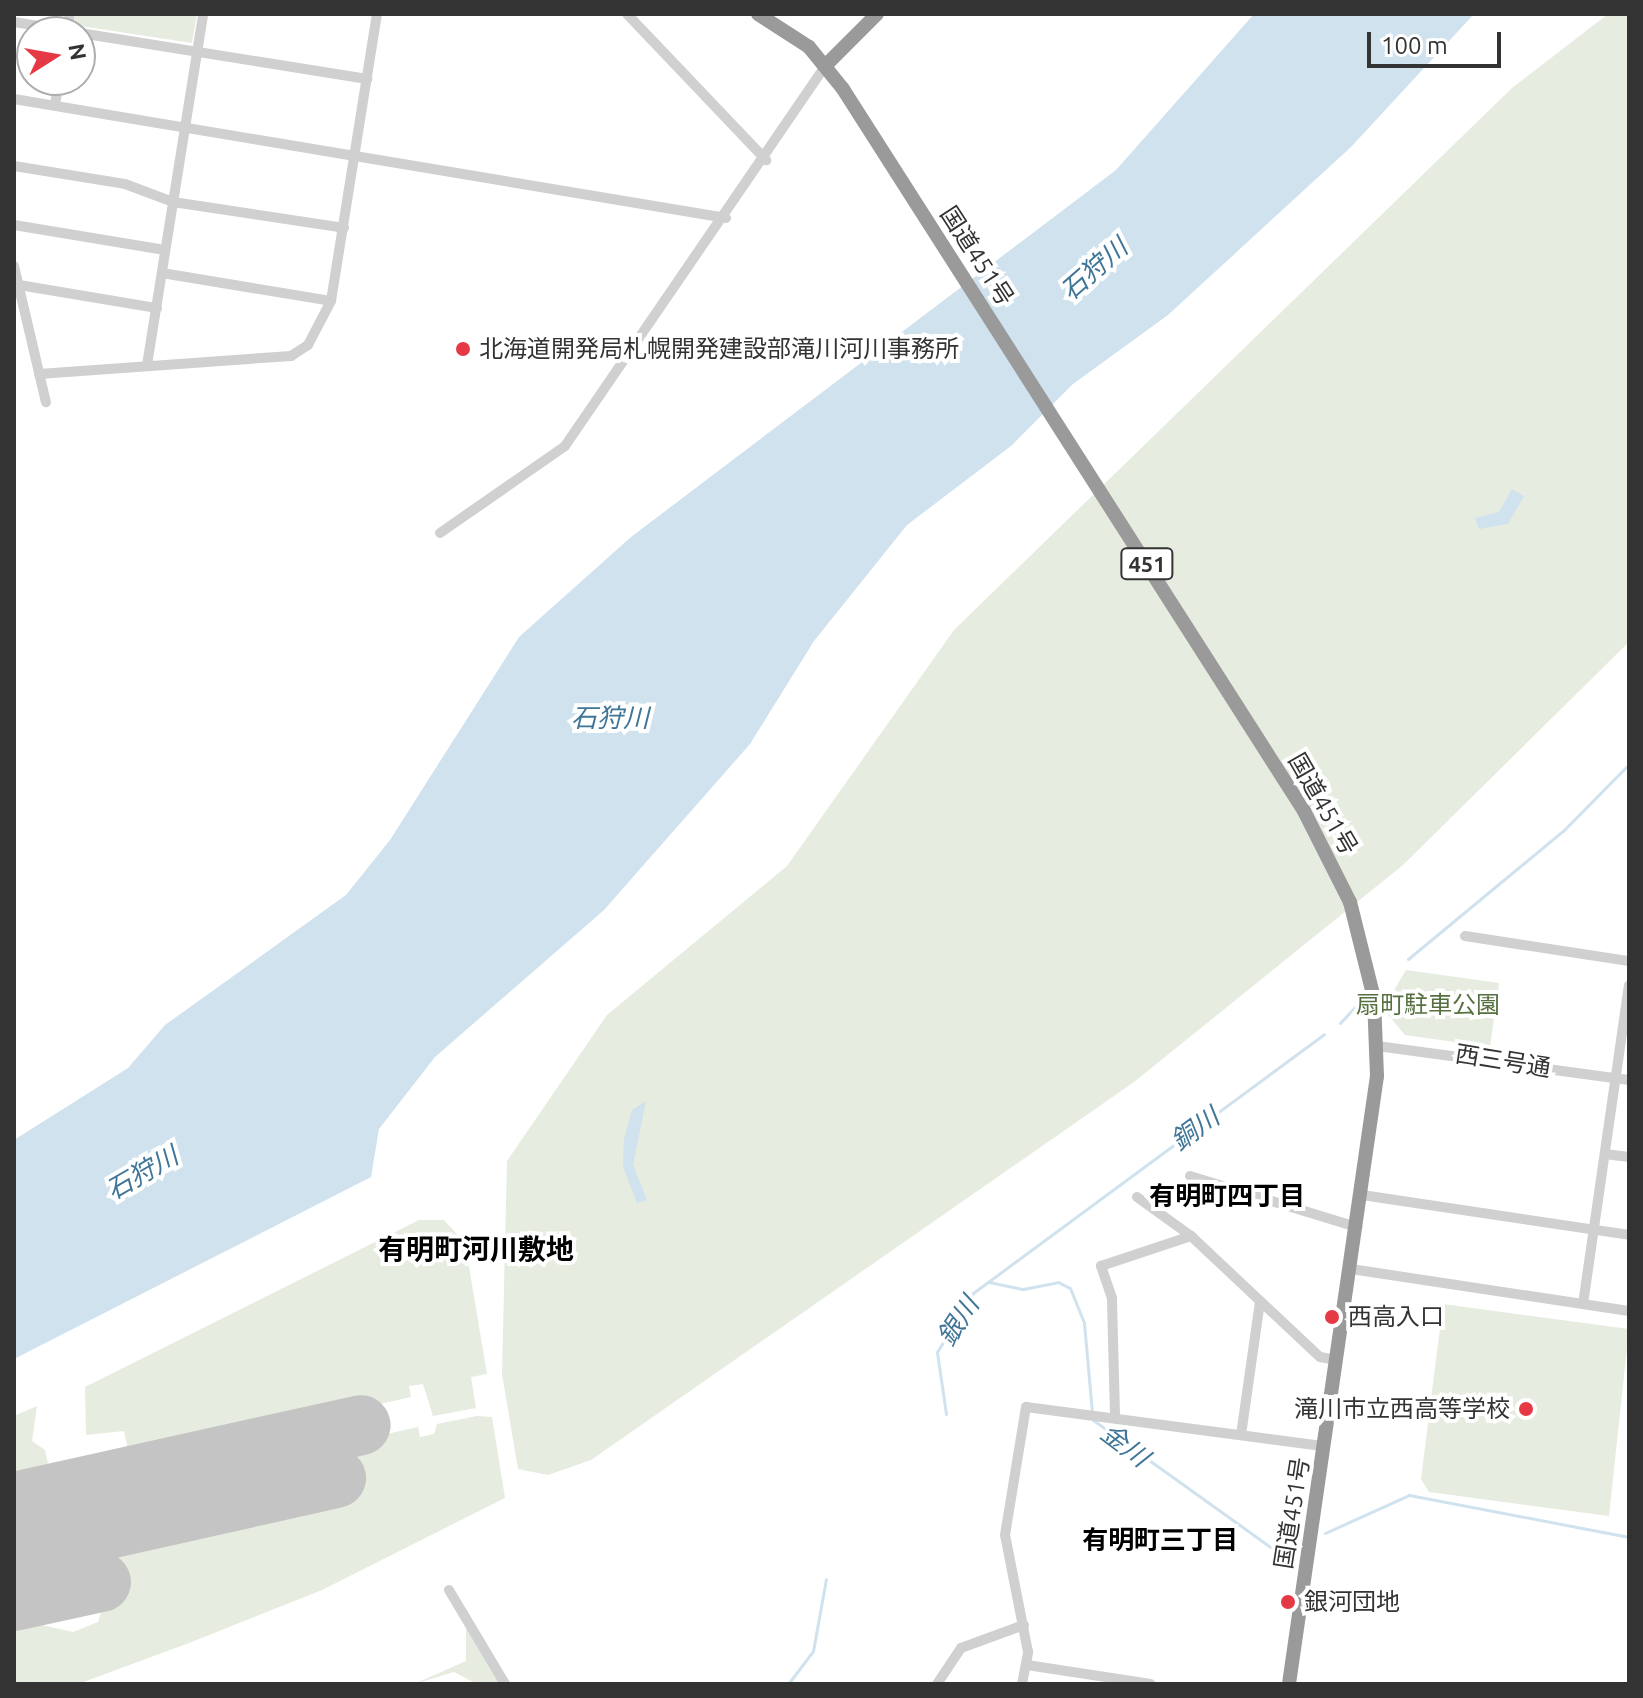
<!DOCTYPE html>
<meta charset="utf-8">
<style>
body{margin:0}
#map{position:relative;width:1643px;height:1698px;overflow:hidden;background:#fff;font-family:Ubuntu,"Noto Sans JP",sans-serif}
div>[style]{position:absolute}
[style*='--x']{left:calc(var(--x)*1px);top:calc(var(--y)*1px);width:calc(var(--w)*1px);rotate:calc(var(--a)*1deg)}
.green>*{inset:0;background:#e6ecdf}
.water>*{inset:0;background:#cfe2ee}
.stream>*{height:3px;margin:-1.5px;padding:0 1.5px;transform-origin:1.5px;border-radius:1.5px;background:#cfe2ee}
.runway>*{height:60px;margin:-30px;padding:0 30px;transform-origin:30px;border-radius:30px;background:#c4c4c4}
.minor>*{height:10px;margin:-5px;padding:0 5px;transform-origin:5px;border-radius:5px;background:#d0d0d0}
.highway>*{height:14px;margin:-7px;padding:0 7px;transform-origin:7px;border-radius:7px;background:#9a9a9a}
.dots>*{width:22px;height:22px;translate:-50% -50%;box-sizing:border-box;border:4px solid #fff;border-radius:50%}
span{translate:-50% -50%;white-space:nowrap;text-align:center;line-height:1.15;-webkit-text-stroke:8px #fff;paint-order:stroke}
.shield-label span{padding:2px 6px;background:#fff;border:2px solid;border-radius:6px;-webkit-text-stroke-width:0}
.shield-label{font-size:22px;color:#333;font-weight:700}
.street-label{font-size:24px;color:#333}
.poi-label{font-size:24px;color:#333}
.left{translate:0 -50%;text-align:left}
.right{translate:-100% -50%;text-align:right}
.park-label{font-size:24px;color:#56703f}
.water-label{font-size:26px;color:#3f7597;font-style:italic}
.neighbourhood-label{font-size:26px;color:#000;font-weight:700}
.quarter-label{font-size:28px;color:#000;font-weight:700}
.frame{position:absolute;inset:0;border:16px solid #333;pointer-events:none}
.north{position:absolute;left:16px;top:16px;width:80px;height:80px;box-sizing:border-box;background:#fff;border:2px solid #adadad;border-radius:50%;rotate:79deg;font-size:22px;font-weight:700;line-height:32px;text-align:center;color:#333}
.north::after{content:'';display:block;margin:auto;width:28px;height:36px;background:#e63946;clip-path:polygon(50% 0,100% 100%,50% 72%,0 100%)}
.scale{position:absolute;left:1367px;top:32px;width:134px;height:36px;box-sizing:border-box;border:4px solid #333;border-top:0;padding-left:10px;font-size:24px;line-height:28px;white-space:nowrap;color:#333;-webkit-text-stroke:6px #fff;paint-order:stroke}
</style>
<div id="map">
<div class="green">
<i style="clip-path:polygon(75px 14px,197px 14px,192px 43px,74px 25px)"></i>
<i style="clip-path:polygon(1608px 14px,1629px 14px,1629px 642px,1403px 865px,1134px 1082px,591px 1460px,548px 1475px,518px 1469px,502px 1374px,507px 1161px,607px 1015px,787px 866px,954px 630px,1512px 88px)"></i>
<i style="clip-path:polygon(1406px 970px,1499px 983px,1490px 1047px,1405px 1035px,1383px 1009px)"></i>
<i style="clip-path:polygon(419px 1220px,444px 1220px,465px 1243px,487px 1374px,471px 1377px,476px 1408px,433px 1416px,423px 1384px,409px 1386px,411px 1397px,130px 1460px,124px 1431px,86px 1435px,85px 1387px)"></i>
<i style="clip-path:polygon(1443px 1304px,1629px 1329px,1609px 1516px,1429px 1492px,1421px 1479px)"></i>
<i style="clip-path:polygon(37px 1406px,32px 1441px,45px 1450px,50px 1473px,14px 1483px,14px 1416px)"></i>
<i style="clip-path:polygon(369px 1411px,382px 1418px,374px 1431px,136px 1486px,131px 1464px)"></i>
<i style="clip-path:polygon(477px 1416px,492px 1417px,505px 1498px,322px 1590px,189px 1643px,78px 1684px,14px 1684px,14px 1619px,73px 1632px,98px 1622px,104px 1603px,97px 1571px,14px 1590px,14px 1518px,418px 1427px,420px 1437px,434px 1434px,437px 1424px)"></i>
<i style="clip-path:polygon(53px 1486px,56px 1499px,14px 1511px,14px 1493px)"></i>
<i style="clip-path:polygon(466px 1628px,500px 1684px,477px 1684px,454px 1672px,414px 1684px,466px 1661px)"></i>
</div>
<div class="water">
<i style="clip-path:polygon(1254px 14px,1474px 14px,1351px 147px,1168px 315px,1073px 384px,1011px 446px,907px 525px,814px 641px,750px 744px,604px 910px,435px 1057px,379px 1129px,371px 1177px,14px 1359px,14px 1140px,128px 1068px,165px 1025px,346px 895px,390px 840px,519px 637px,631px 537px,1116px 170px)"></i>
<i style="clip-path:polygon(1512px 489px,1524px 496px,1508px 524px,1479px 529px,1475px 518px,1499px 512px)"></i>
<i style="clip-path:polygon(646px 1101px,633px 1165px,647px 1200px,637px 1203px,623px 1167px,624px 1139px,632px 1110px)"></i>
</div>
<div class="stream">
<i style="--x:1408;--y:959;--w:201;--a:-39.6"></i>
<i style="--x:1563;--y:831;--w:94;--a:-45.4"></i>
<i style="--x:1340;--y:1023;--w:23;--a:-47"></i>
<i style="--x:989;--y:1282;--w:35;--a:12"></i>
<i style="--x:1023;--y:1289;--w:36;--a:-11"></i>
<i style="--x:1058;--y:1282;--w:13;--a:27"></i>
<i style="--x:1070;--y:1288;--w:38;--a:68"></i>
<i style="--x:1084;--y:1323;--w:89;--a:84.9"></i>
<i style="--x:946;--y:1414;--w:63;--a:-98.3"></i>
<i style="--x:937;--y:1352;--w:69;--a:-58.6"></i>
<i style="--x:973;--y:1293;--w:436;--a:-36.4"></i>
<i style="--x:1093;--y:1420;--w:225;--a:35.6"></i>
<i style="--x:1276;--y:1551;--w:28;--a:-38"></i>
<i style="--x:1325;--y:1533;--w:92;--a:-24.3"></i>
<i style="--x:1409;--y:1495;--w:224;--a:10.8"></i>
<i style="--x:788;--y:1684;--w:41;--a:-52.9"></i>
<i style="--x:813;--y:1651;--w:73;--a:-79.8"></i>
</div>
<div class="runway">
<i style="--x:14;--y:1502;--w:355;--a:-12.5"></i>
<i style="--x:14;--y:1550;--w:330;--a:-12.6"></i>
<i style="--x:14;--y:1601;--w:89;--a:-12.3"></i>
</div>
<div class="minor">
<i style="--x:627;--y:14;--w:202;--a:46.4"></i>
<i style="--x:14;--y:22;--w:63;--a:9.2"></i>
<i style="--x:67;--y:32;--w:18;--a:-81"></i>
<i style="--x:80;--y:33;--w:291;--a:9.1"></i>
<i style="--x:14;--y:99;--w:722;--a:9.49"></i>
<i style="--x:55;--y:105;--w:25;--a:-81"></i>
<i style="--x:14;--y:166;--w:112;--a:9.2"></i>
<i style="--x:125;--y:184;--w:51;--a:20.6"></i>
<i style="--x:173;--y:202;--w:173;--a:8.6"></i>
<i style="--x:14;--y:225;--w:153;--a:9.4"></i>
<i style="--x:14;--y:266;--w:140;--a:76.8"></i>
<i style="--x:162;--y:273;--w:171;--a:9.4"></i>
<i style="--x:19;--y:285;--w:140;--a:9.5"></i>
<i style="--x:147;--y:365;--w:355;--a:-80.9"></i>
<i style="--x:39;--y:374;--w:253;--a:-4.1"></i>
<i style="--x:291;--y:356;--w:20;--a:-33"></i>
<i style="--x:308;--y:345;--w:50;--a:-62.4"></i>
<i style="--x:331;--y:301;--w:291;--a:-80.9"></i>
<i style="--x:440;--y:533;--w:152;--a:-34.8"></i>
<i style="--x:565;--y:446;--w:462;--a:-55.6"></i>
<i style="--x:1465;--y:936;--w:166;--a:8.7"></i>
<i style="--x:1377;--y:1046;--w:254;--a:7.7"></i>
<i style="--x:1605;--y:1154;--w:24;--a:7"></i>
<i style="--x:1190;--y:1176;--w:175;--a:17"></i>
<i style="--x:1362;--y:1195;--w:270;--a:8.5"></i>
<i style="--x:1137;--y:1197;--w:67;--a:35.8"></i>
<i style="--x:1191;--y:1236;--w:177;--a:43.2"></i>
<i style="--x:1320;--y:1357;--w:17;--a:10"></i>
<i style="--x:1351;--y:1269;--w:281;--a:8.6"></i>
<i style="--x:1583;--y:1304;--w:322;--a:-81.8"></i>
<i style="--x:1115;--y:1415;--w:117;--a:-91.5"></i>
<i style="--x:1112;--y:1298;--w:34;--a:-109"></i>
<i style="--x:1101;--y:1266;--w:95;--a:-18.4"></i>
<i style="--x:1241;--y:1435;--w:134;--a:-81.9"></i>
<i style="--x:449;--y:1590;--w:109;--a:59.2"></i>
<i style="--x:1027;--y:1665;--w:125;--a:8.7"></i>
<i style="--x:937;--y:1684;--w:43;--a:-56.3"></i>
<i style="--x:961;--y:1648;--w:67;--a:-20.1"></i>
<i style="--x:1022;--y:1684;--w:33;--a:-79"></i>
<i style="--x:1028;--y:1652;--w:119;--a:-101.1"></i>
<i style="--x:1005;--y:1535;--w:130;--a:-80.7"></i>
<i style="--x:1026;--y:1407;--w:301;--a:7.5"></i>
</div>
<div class="highway">
<i style="--x:758;--y:14;--w:61;--a:32.9"></i>
<i style="--x:809;--y:47;--w:54;--a:51"></i>
<i style="--x:843;--y:89;--w:857;--a:57.44"></i>
<i style="--x:1304;--y:811;--w:102;--a:63.2"></i>
<i style="--x:1350;--y:902;--w:99;--a:76"></i>
<i style="--x:1374;--y:998;--w:78;--a:87.8"></i>
<i style="--x:1377;--y:1076;--w:614;--a:98.24"></i>
<i style="--x:826;--y:65;--w:72;--a:-45"></i>
</div>
<div class="dots">
<i style="left:463px;top:349px;background:#e63946"></i>
<i style="left:1332px;top:1317px;background:#e63946"></i>
<i style="left:1526px;top:1409px;background:#e63946"></i>
<i style="left:1288px;top:1602px;background:#e63946"></i>
</div>
<div class="shield-label">
<span style="left:1147px;top:564px">451</span>
</div>
<div class="street-label">
<span style="left:977px;top:256px;rotate:57deg">国道451号</span>
<span style="left:1323px;top:804px;rotate:60deg">国道451号</span>
<span style="left:1503px;top:1061px;rotate:9deg">西三号通</span>
<span style="left:1292px;top:1513px;rotate:-81deg">国道451号</span>
</div>
<div class="poi-label">
<span class="left" style="left:479px;top:349px">北海道開発局札幌開発建設部滝川河川事務所</span>
<span class="left" style="left:1348px;top:1317px">西高入口</span>
<span class="right" style="left:1510px;top:1409px">滝川市立西高等学校</span>
<span class="left" style="left:1304px;top:1602px">銀河団地</span>
</div>
<div class="park-label">
<span style="left:1428px;top:1005px">扇町駐車公園</span>
</div>
<div class="water-label">
<span style="left:1094px;top:269px;rotate:-41deg">石狩川</span>
<span style="left:610px;top:718px">石狩川</span>
<span style="left:1195px;top:1129px;rotate:-36deg">銅川</span>
<span style="left:142px;top:1173px;rotate:-30deg">石狩川</span>
<span style="left:958px;top:1321px;rotate:-57deg">銀川</span>
<span style="left:1125px;top:1445px;rotate:37deg">金川</span>
</div>
<div class="neighbourhood-label">
<span style="left:1227px;top:1196px">有明町四丁目</span>
<span style="left:1160px;top:1540px">有明町三丁目</span>
</div>
<div class="quarter-label">
<span style="left:476px;top:1249px">有明町河川敷地</span>
</div>
<div class="frame"></div>
<div class="north">N</div>
<div class="scale">100 m</div>
</div>
